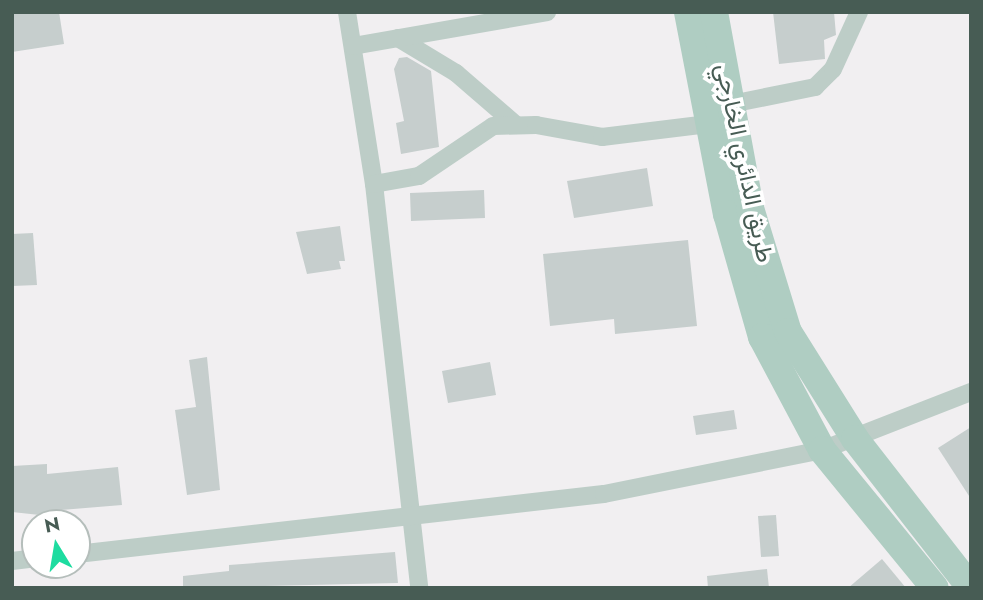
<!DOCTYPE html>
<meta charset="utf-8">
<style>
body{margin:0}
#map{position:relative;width:983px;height:600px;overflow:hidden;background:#f1eff1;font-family:Jost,Vazirmatn,sans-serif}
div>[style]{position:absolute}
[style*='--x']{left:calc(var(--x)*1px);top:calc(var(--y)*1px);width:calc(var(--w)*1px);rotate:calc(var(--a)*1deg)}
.building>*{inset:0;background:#c6cecd}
.minor>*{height:18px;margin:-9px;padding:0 9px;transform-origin:9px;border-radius:9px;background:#bdcdc7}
.primary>*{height:28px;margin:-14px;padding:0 14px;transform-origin:14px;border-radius:14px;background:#afcdc2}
span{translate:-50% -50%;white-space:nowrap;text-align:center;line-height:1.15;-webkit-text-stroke:7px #fff;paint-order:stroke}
.street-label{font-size:24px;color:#475c54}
.frame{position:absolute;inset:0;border:14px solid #475c54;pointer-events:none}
.north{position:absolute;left:21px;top:509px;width:70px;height:70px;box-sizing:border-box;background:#fff;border:2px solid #b5bebb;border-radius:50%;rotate:349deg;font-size:19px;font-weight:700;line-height:28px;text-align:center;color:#475c54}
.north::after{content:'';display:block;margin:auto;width:24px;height:32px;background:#1edca0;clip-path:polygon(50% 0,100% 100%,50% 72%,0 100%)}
</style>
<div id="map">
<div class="building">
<i style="clip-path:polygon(12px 12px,59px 12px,64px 44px,12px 52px)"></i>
<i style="clip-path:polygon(773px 12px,834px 12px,836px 35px,824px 40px,825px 59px,779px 64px)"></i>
<i style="clip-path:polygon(407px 57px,431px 71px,439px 147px,401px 154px,396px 123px,404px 121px,394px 69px,399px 58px)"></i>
<i style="clip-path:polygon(647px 168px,653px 206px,574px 218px,567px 181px)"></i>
<i style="clip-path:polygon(484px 190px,485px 218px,411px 221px,410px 193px)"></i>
<i style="clip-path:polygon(340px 226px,345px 261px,339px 261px,341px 269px,307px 274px,296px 232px)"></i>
<i style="clip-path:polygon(33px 233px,37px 285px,12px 286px,12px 234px)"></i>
<i style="clip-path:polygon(688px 240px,697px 326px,615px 334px,614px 319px,550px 326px,543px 254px)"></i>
<i style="clip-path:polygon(207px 357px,220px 490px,187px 495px,175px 410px,196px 407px,189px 360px)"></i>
<i style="clip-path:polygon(490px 362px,496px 395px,448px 403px,442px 371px)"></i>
<i style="clip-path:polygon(734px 410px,737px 429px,696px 435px,693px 416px)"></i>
<i style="clip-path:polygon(971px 427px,971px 499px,938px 448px)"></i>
<i style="clip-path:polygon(47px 464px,47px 474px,118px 467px,122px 505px,49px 511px,49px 516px,12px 512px,12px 466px)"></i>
<i style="clip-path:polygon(776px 515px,779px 556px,761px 557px,758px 516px)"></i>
<i style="clip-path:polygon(395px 552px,398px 583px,183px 588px,183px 576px,229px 571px,229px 565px)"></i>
<i style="clip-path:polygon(882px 559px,906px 588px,848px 588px)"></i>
<i style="clip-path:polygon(767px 569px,769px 588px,708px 588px,707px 576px)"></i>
</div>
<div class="minor">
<i style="--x:347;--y:12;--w:174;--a:81.1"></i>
<i style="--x:374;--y:184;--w:406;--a:83.6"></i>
<i style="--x:398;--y:38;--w:68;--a:31.1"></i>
<i style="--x:456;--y:73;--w:78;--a:40.8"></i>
<i style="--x:353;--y:46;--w:197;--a:-9.9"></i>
<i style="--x:731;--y:104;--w:86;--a:-11.4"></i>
<i style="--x:815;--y:87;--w:25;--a:-45"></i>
<i style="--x:833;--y:69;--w:63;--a:-65.5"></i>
<i style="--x:374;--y:184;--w:46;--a:-10.1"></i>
<i style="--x:419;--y:176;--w:89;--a:-34"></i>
<i style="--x:493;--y:126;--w:43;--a:-1.3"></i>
<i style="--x:536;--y:125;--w:67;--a:10.3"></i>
<i style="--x:602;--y:137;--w:107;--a:-7"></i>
<i style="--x:77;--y:554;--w:530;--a:-6.5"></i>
<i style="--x:604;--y:494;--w:222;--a:-11.4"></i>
<i style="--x:822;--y:450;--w:160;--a:-21.3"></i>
<i style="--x:12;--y:561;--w:23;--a:-7"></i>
</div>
<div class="primary">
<i style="--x:688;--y:12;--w:206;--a:79.1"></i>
<i style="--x:727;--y:214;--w:128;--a:74.1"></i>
<i style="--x:762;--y:337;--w:128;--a:62"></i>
<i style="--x:822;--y:450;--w:178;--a:50.7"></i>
<i style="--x:714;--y:12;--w:199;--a:79.6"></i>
<i style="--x:750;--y:208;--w:130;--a:73"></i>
<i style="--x:788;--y:332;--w:126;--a:57.9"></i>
<i style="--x:855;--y:439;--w:189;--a:52.1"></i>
</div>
<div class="street-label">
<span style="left:745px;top:163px;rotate:78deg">طريق الدائري الخارجي</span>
</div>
<div class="frame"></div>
<div class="north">N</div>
</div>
